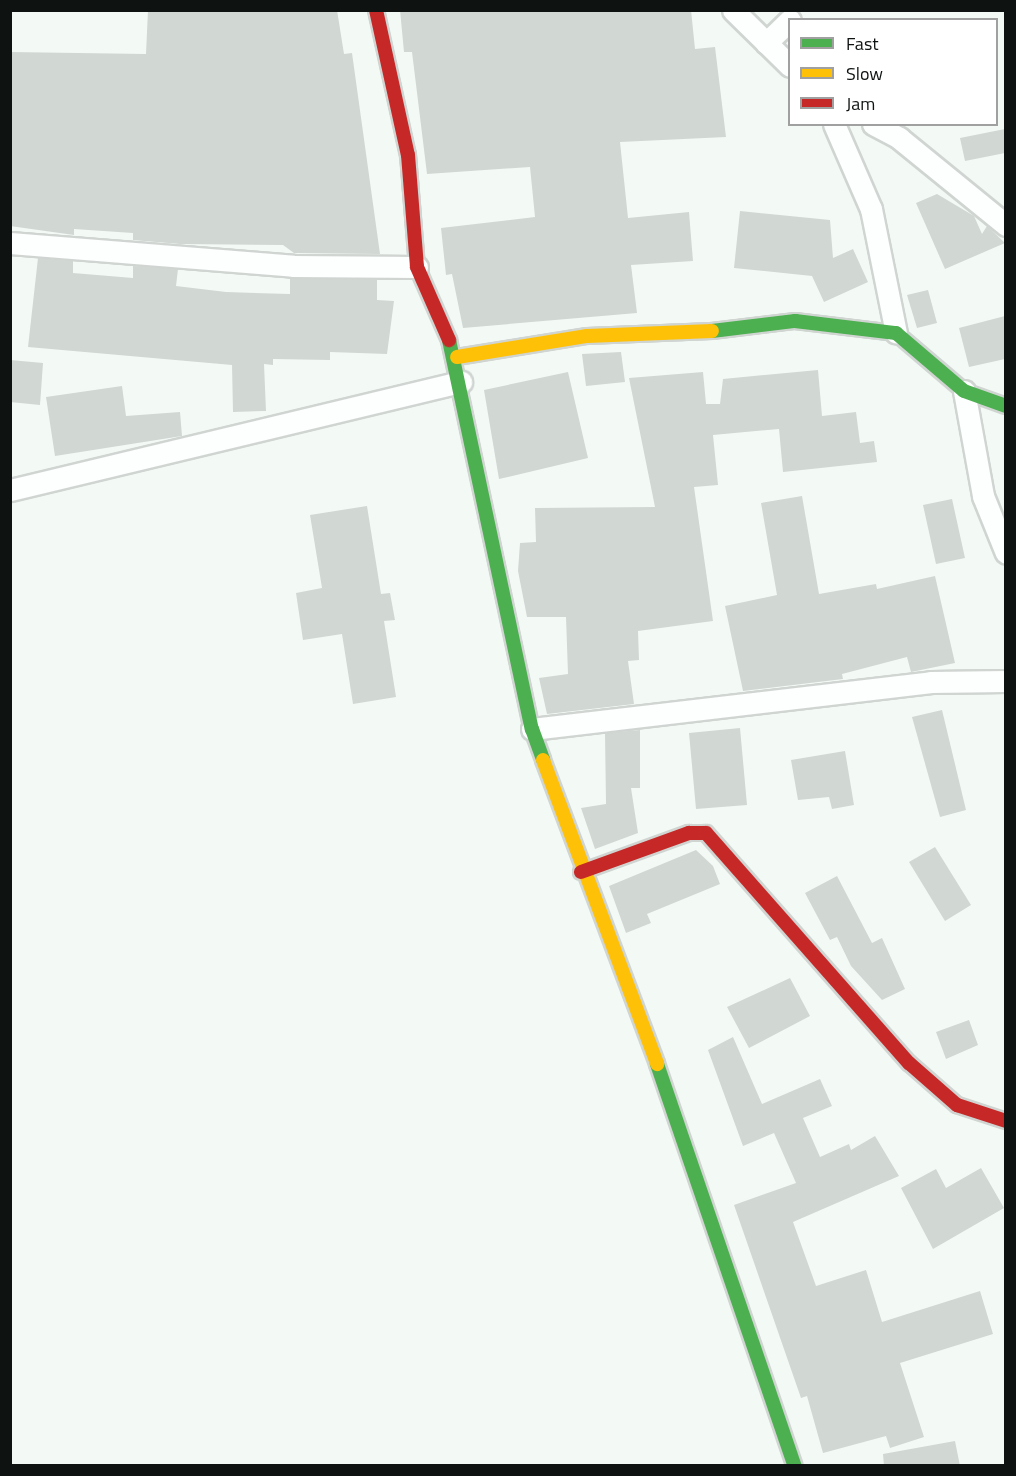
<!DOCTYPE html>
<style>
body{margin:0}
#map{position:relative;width:1016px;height:1476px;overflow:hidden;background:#f3faf6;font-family:"Titillium Web",sans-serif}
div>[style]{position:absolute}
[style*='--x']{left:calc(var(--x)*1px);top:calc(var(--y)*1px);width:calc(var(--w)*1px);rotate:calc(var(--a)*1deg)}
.building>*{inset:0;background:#d1d7d3}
.roads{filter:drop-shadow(2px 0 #d0d5d2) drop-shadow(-2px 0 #d0d5d2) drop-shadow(0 2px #d0d5d2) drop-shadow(0 -2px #d0d5d2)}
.street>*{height:21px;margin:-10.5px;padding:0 10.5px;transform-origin:10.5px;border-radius:10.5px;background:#fdfefe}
.fast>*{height:14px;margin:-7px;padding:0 7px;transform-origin:7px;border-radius:7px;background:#4caf50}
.slow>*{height:14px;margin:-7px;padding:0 7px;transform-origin:7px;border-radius:7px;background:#ffc107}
.jam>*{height:14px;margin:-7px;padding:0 7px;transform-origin:7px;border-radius:7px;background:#c62828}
span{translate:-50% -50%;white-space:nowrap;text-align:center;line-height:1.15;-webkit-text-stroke:6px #fff;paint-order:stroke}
.frame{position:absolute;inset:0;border:12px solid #0e1210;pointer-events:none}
.legend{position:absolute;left:788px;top:18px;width:210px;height:108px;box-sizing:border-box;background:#fff;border:2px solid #9fa09f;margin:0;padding:8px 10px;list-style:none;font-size:18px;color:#0e1210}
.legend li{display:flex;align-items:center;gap:12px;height:30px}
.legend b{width:30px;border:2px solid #9fa09f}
</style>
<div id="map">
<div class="building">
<i style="clip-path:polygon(148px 10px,337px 10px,344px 54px,352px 53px,380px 254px,294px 253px,283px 245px,180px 244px,133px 240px,133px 233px,74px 229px,74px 235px,10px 226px,10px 52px,146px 54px)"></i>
<i style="clip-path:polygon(400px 10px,691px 10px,695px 49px,715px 47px,726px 137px,620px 142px,628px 218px,689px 212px,693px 261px,631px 265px,637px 313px,463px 328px,452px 274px,446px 275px,441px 228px,535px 217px,530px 167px,427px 174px,412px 52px,404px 52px)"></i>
<i style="clip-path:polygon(1005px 129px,1005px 153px,965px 161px,960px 138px)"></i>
<i style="clip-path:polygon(937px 194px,974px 216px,982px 234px,987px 226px,1005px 243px,945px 269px,916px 203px)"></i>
<i style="clip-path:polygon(740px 211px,830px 220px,833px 258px,853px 249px,868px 282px,824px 302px,812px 276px,734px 268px)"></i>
<i style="clip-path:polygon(38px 258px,73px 261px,73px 273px,133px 278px,133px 266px,178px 269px,176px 286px,226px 292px,290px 294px,290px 279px,377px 279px,377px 300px,394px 301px,387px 354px,330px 352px,330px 360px,273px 359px,273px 365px,264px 364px,266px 411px,233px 412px,232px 365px,28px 347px)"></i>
<i style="clip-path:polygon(928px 290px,937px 323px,917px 328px,907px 295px)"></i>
<i style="clip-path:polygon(1005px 316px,1005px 359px,969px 367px,959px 328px)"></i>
<i style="clip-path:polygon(621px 352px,625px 382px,586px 386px,582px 354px)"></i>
<i style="clip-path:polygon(10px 360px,43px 363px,40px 405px,10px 402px)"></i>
<i style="clip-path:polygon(818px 370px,822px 416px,856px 412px,860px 443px,874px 441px,877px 462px,783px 472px,779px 429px,713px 435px,718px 485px,694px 487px,713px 621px,638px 631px,639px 660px,628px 661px,634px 704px,547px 714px,539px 678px,568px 674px,566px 617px,527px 617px,518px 571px,520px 543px,536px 542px,535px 508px,655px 507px,629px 378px,703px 372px,706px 404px,720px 404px,723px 379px)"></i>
<i style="clip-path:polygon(568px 372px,588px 458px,499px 479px,484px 390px)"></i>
<i style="clip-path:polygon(122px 386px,126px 416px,180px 412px,182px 436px,55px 456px,46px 397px)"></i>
<i style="clip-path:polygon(802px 496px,819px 594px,876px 584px,877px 589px,935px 576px,955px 663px,911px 672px,907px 657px,842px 674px,843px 679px,743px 691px,725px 606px,777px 595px,761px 503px)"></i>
<i style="clip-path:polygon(952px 499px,965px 558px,936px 564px,923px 505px)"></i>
<i style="clip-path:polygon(367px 506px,381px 594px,390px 593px,395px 620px,384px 621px,396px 697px,353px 704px,342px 634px,303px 640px,296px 593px,322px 588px,310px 515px)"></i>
<i style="clip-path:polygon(942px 710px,966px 810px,940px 817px,912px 717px)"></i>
<i style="clip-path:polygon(740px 728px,747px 805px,696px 809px,689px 733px)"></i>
<i style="clip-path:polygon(640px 730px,640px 788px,631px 788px,638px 833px,595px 849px,581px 808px,606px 804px,605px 733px)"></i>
<i style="clip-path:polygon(845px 751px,854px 805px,832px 809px,829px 797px,798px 800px,791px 760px)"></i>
<i style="clip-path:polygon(935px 847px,971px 905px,945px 921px,909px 862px)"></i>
<i style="clip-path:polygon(696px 850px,713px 866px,720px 884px,647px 914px,651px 923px,626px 933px,609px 886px)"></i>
<i style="clip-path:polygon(837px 876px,872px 943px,882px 938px,905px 989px,882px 1000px,851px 966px,837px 937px,830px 940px,805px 893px)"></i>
<i style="clip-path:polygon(790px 978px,810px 1016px,749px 1048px,727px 1007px)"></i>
<i style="clip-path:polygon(969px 1020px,978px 1045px,946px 1059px,936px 1032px)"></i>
<i style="clip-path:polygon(733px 1037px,762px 1104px,820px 1079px,832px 1106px,803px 1118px,820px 1157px,849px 1144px,851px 1150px,875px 1136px,899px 1176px,793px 1222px,816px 1286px,866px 1270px,882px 1322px,980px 1291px,993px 1334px,900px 1363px,924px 1437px,890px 1448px,886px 1436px,823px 1453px,807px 1396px,801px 1398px,734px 1205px,796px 1183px,774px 1133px,743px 1146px,708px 1050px)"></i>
<i style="clip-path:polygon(981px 1168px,1004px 1208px,933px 1249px,901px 1188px,936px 1169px,946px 1188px)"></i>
<i style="clip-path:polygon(955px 1441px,960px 1466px,884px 1466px,883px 1454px)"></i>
</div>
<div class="roads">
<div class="street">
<i style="--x:733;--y:10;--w:80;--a:44.5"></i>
<i style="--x:766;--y:43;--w:33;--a:-44"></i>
<i style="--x:834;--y:124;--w:93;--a:66.5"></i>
<i style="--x:871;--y:209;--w:126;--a:78.6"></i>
<i style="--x:873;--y:124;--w:30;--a:28"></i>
<i style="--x:899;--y:138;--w:138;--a:39.1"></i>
<i style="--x:10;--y:243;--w:284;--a:4.6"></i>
<i style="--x:293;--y:266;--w:124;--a:0.5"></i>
<i style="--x:964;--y:391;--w:107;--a:79.7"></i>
<i style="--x:983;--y:496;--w:61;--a:68"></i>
<i style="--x:10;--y:490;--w:464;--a:-13.5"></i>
<i style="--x:532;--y:729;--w:402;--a:-6.7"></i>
<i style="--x:931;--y:682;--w:75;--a:-0.8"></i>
</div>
<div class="fast">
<i style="--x:712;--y:331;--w:84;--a:-6.9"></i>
<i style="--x:795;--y:321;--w:102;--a:6.8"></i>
<i style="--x:896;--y:333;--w:89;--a:40.5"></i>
<i style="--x:964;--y:391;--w:45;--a:19.7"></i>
<i style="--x:449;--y:340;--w:398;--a:78"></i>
<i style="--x:532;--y:729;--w:33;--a:70"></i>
<i style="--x:657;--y:1064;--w:425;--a:71.1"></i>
</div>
<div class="slow">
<i style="--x:457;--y:357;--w:132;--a:-9.2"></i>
<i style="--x:587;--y:336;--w:125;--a:-2.3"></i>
<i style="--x:543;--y:760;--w:325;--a:69.4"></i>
</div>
<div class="jam">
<i style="--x:376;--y:10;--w:148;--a:77.6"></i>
<i style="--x:408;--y:155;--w:112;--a:85.4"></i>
<i style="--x:417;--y:267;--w:80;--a:66.3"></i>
<i style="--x:581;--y:872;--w:115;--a:-19.9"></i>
<i style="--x:689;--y:833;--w:17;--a:0"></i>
<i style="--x:706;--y:833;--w:307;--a:48.6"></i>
<i style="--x:909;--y:1063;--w:64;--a:41.2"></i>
<i style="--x:957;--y:1105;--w:52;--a:18.1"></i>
</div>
</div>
<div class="frame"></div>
<ul class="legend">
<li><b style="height:8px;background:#4caf50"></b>Fast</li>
<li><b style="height:8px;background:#ffc107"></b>Slow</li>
<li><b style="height:8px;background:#c62828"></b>Jam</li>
</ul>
</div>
